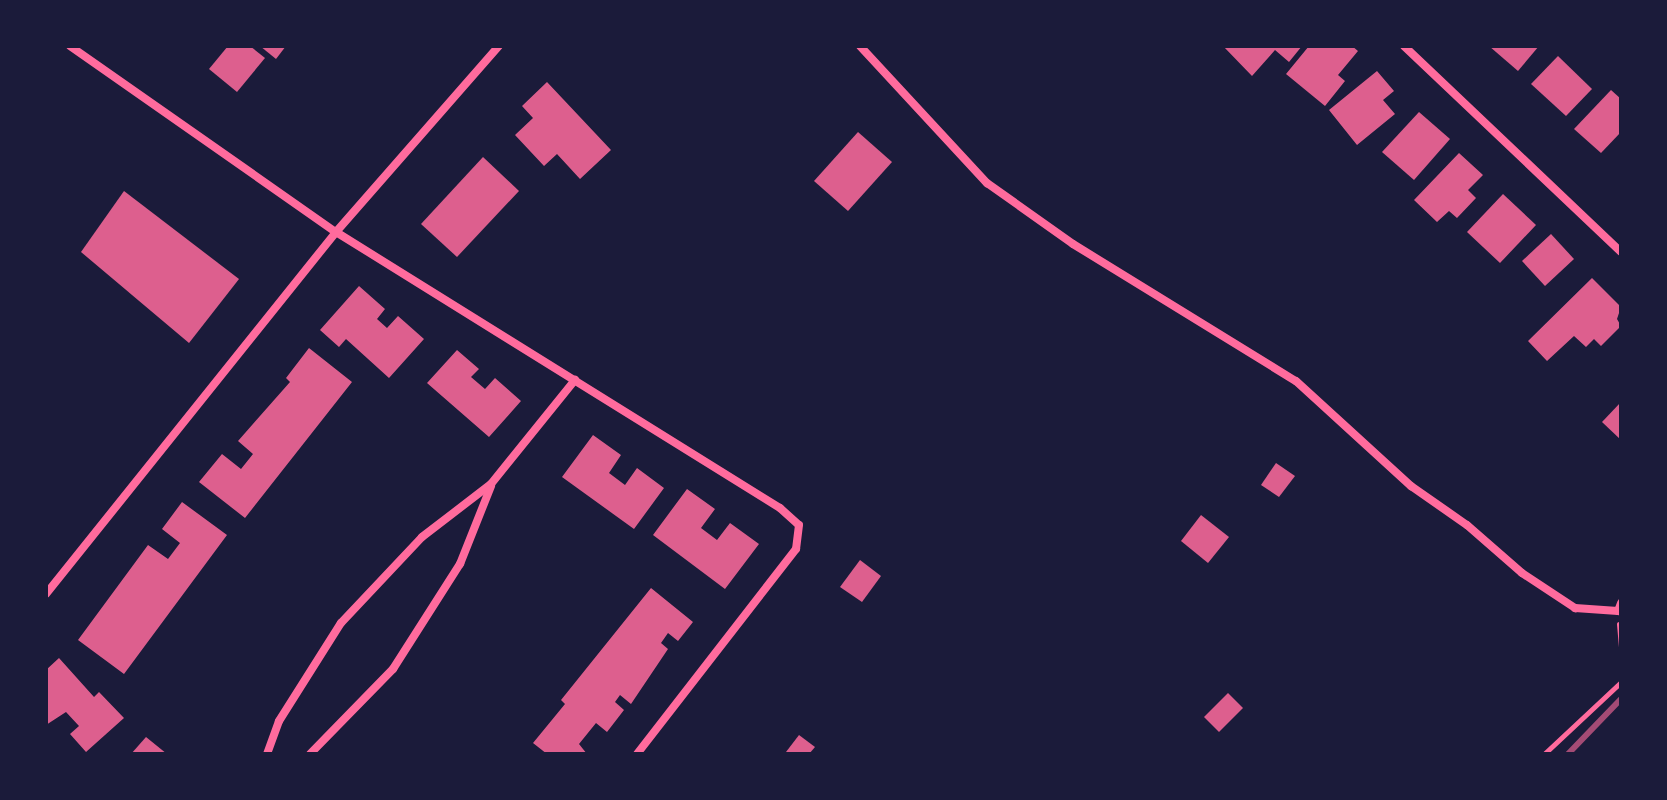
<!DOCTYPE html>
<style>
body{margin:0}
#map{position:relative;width:1667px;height:800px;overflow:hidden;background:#1b1b3a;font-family:"Space Grotesk",sans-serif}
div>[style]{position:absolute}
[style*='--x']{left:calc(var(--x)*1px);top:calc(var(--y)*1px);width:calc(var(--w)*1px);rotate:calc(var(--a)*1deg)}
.building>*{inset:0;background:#dd5f8e}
.path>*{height:5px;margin:-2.5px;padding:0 2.5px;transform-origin:2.5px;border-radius:2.5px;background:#ff6b9d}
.minor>*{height:8px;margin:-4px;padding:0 4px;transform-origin:4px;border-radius:4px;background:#ff6b9d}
.rail>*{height:6px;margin:-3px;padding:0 3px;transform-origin:3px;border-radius:3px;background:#a44b75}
span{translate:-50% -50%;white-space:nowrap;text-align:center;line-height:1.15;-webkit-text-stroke:6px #1b1b3a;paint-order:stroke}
.frame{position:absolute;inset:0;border:48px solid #1b1b3a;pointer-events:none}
</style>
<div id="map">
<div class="building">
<i style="clip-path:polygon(228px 46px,250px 46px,265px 58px,237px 92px,209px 69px)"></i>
<i style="clip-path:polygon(260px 46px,286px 46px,276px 59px)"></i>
<i style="clip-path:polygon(1223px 46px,1302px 46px,1289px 62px,1275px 50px,1252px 76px)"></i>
<i style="clip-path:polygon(1309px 46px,1352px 46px,1358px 51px,1338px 75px,1345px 81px,1325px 106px,1286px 74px)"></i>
<i style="clip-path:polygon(1489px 46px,1539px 46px,1518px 71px)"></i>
<i style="clip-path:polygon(1558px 56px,1592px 89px,1566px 116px,1531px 84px)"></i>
<i style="clip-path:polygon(1377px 71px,1394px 91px,1383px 100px,1395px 114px,1357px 145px,1329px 110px)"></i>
<i style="clip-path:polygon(547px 82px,611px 150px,580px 179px,557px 154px,544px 166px,515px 135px,533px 118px,522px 106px)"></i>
<i style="clip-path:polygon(1611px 90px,1621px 99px,1621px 132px,1601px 153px,1574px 129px)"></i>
<i style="clip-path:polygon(1419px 112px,1450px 139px,1414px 180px,1382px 152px)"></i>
<i style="clip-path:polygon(858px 132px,892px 162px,848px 211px,814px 181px)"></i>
<i style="clip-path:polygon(1459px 153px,1483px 175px,1468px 190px,1476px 198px,1457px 218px,1449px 211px,1437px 222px,1414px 200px)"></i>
<i style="clip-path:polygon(483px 157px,519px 191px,457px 257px,421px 224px)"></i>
<i style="clip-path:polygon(124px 191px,239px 279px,189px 343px,81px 252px)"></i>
<i style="clip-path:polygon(1503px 194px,1536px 225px,1500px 263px,1467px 232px)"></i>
<i style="clip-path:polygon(1551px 234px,1574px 259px,1545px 286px,1522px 261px)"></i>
<i style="clip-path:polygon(1592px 278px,1621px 307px,1617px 319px,1621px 326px,1601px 346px,1594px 339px,1586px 347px,1574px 336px,1547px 361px,1528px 341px)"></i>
<i style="clip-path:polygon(359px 286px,385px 309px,377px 319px,387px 328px,398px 316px,424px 339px,389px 378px,346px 339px,339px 347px,320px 330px)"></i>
<i style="clip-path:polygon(309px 348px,352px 382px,245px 518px,199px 482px,222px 454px,241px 469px,253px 454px,238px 441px,290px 382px,286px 378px)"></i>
<i style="clip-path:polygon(457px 350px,479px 369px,471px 377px,485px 389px,495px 378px,521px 401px,489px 437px,427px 383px)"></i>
<i style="clip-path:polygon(1621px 402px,1621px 440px,1602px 422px)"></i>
<i style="clip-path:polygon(593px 435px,621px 455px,609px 473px,625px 485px,637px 468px,664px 488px,634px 529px,562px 477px)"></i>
<i style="clip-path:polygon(1276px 463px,1295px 476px,1279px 497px,1261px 485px)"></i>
<i style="clip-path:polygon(687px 489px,715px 509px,701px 528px,717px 540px,730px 523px,759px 544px,725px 589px,653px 535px)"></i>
<i style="clip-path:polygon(182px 502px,227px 535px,124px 674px,78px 640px,148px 545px,168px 559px,180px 543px,162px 529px)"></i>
<i style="clip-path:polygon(1201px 515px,1229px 537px,1208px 563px,1181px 541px)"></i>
<i style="clip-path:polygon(860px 560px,881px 576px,862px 602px,840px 587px)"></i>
<i style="clip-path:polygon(651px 588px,693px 622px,678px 641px,668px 633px,661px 643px,668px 649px,631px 704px,620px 695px,615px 702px,624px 710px,607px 732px,596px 723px,579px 744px,587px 754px,547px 754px,533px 743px,565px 704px,561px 700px)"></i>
<i style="clip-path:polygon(59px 658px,94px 697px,99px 692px,124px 718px,86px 752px,70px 734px,79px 726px,66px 712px,46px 725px,46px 670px)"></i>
<i style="clip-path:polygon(1228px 693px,1243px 708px,1219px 732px,1204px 717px)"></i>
<i style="clip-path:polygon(799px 735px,815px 747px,809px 754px,786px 752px)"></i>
<i style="clip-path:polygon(146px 737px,167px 754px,131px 754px)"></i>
</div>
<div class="path">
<i style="--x:1619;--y:624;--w:25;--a:85"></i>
<i style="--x:1544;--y:754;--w:105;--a:-43.1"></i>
</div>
<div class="minor">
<i style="--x:70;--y:46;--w:325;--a:35"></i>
<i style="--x:336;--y:232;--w:523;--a:31.87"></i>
<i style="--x:780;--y:508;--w:25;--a:42"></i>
<i style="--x:799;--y:525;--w:24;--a:97"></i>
<i style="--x:796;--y:549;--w:259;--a:127.8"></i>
<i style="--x:860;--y:46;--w:187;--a:47.2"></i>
<i style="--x:987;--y:183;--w:105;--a:35.3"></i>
<i style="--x:1073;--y:244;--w:262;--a:31.6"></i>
<i style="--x:1296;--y:381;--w:156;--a:42.4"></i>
<i style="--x:1411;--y:486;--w:68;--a:34.9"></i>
<i style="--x:1467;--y:525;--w:73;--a:41.1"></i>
<i style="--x:1522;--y:573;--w:64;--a:33.4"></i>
<i style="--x:1575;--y:608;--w:43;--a:4"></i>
<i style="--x:1618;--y:611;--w:9;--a:-69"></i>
<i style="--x:1404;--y:46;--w:299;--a:43.5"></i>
<i style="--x:46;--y:594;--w:464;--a:-51.3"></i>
<i style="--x:336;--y:232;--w:247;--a:-48.8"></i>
<i style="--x:267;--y:754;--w:35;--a:-70"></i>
<i style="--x:279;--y:721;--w:116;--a:-57.7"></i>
<i style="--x:341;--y:623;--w:118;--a:-46.7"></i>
<i style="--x:422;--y:537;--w:87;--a:-37.5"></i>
<i style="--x:491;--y:484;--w:134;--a:-51.1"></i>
<i style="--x:310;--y:754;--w:119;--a:-45.7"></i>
<i style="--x:393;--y:669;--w:125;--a:-57.5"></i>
<i style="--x:460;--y:564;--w:84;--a:-68.3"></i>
</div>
<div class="rail">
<i style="--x:1568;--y:754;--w:76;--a:-46.1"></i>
</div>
<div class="frame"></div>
</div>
